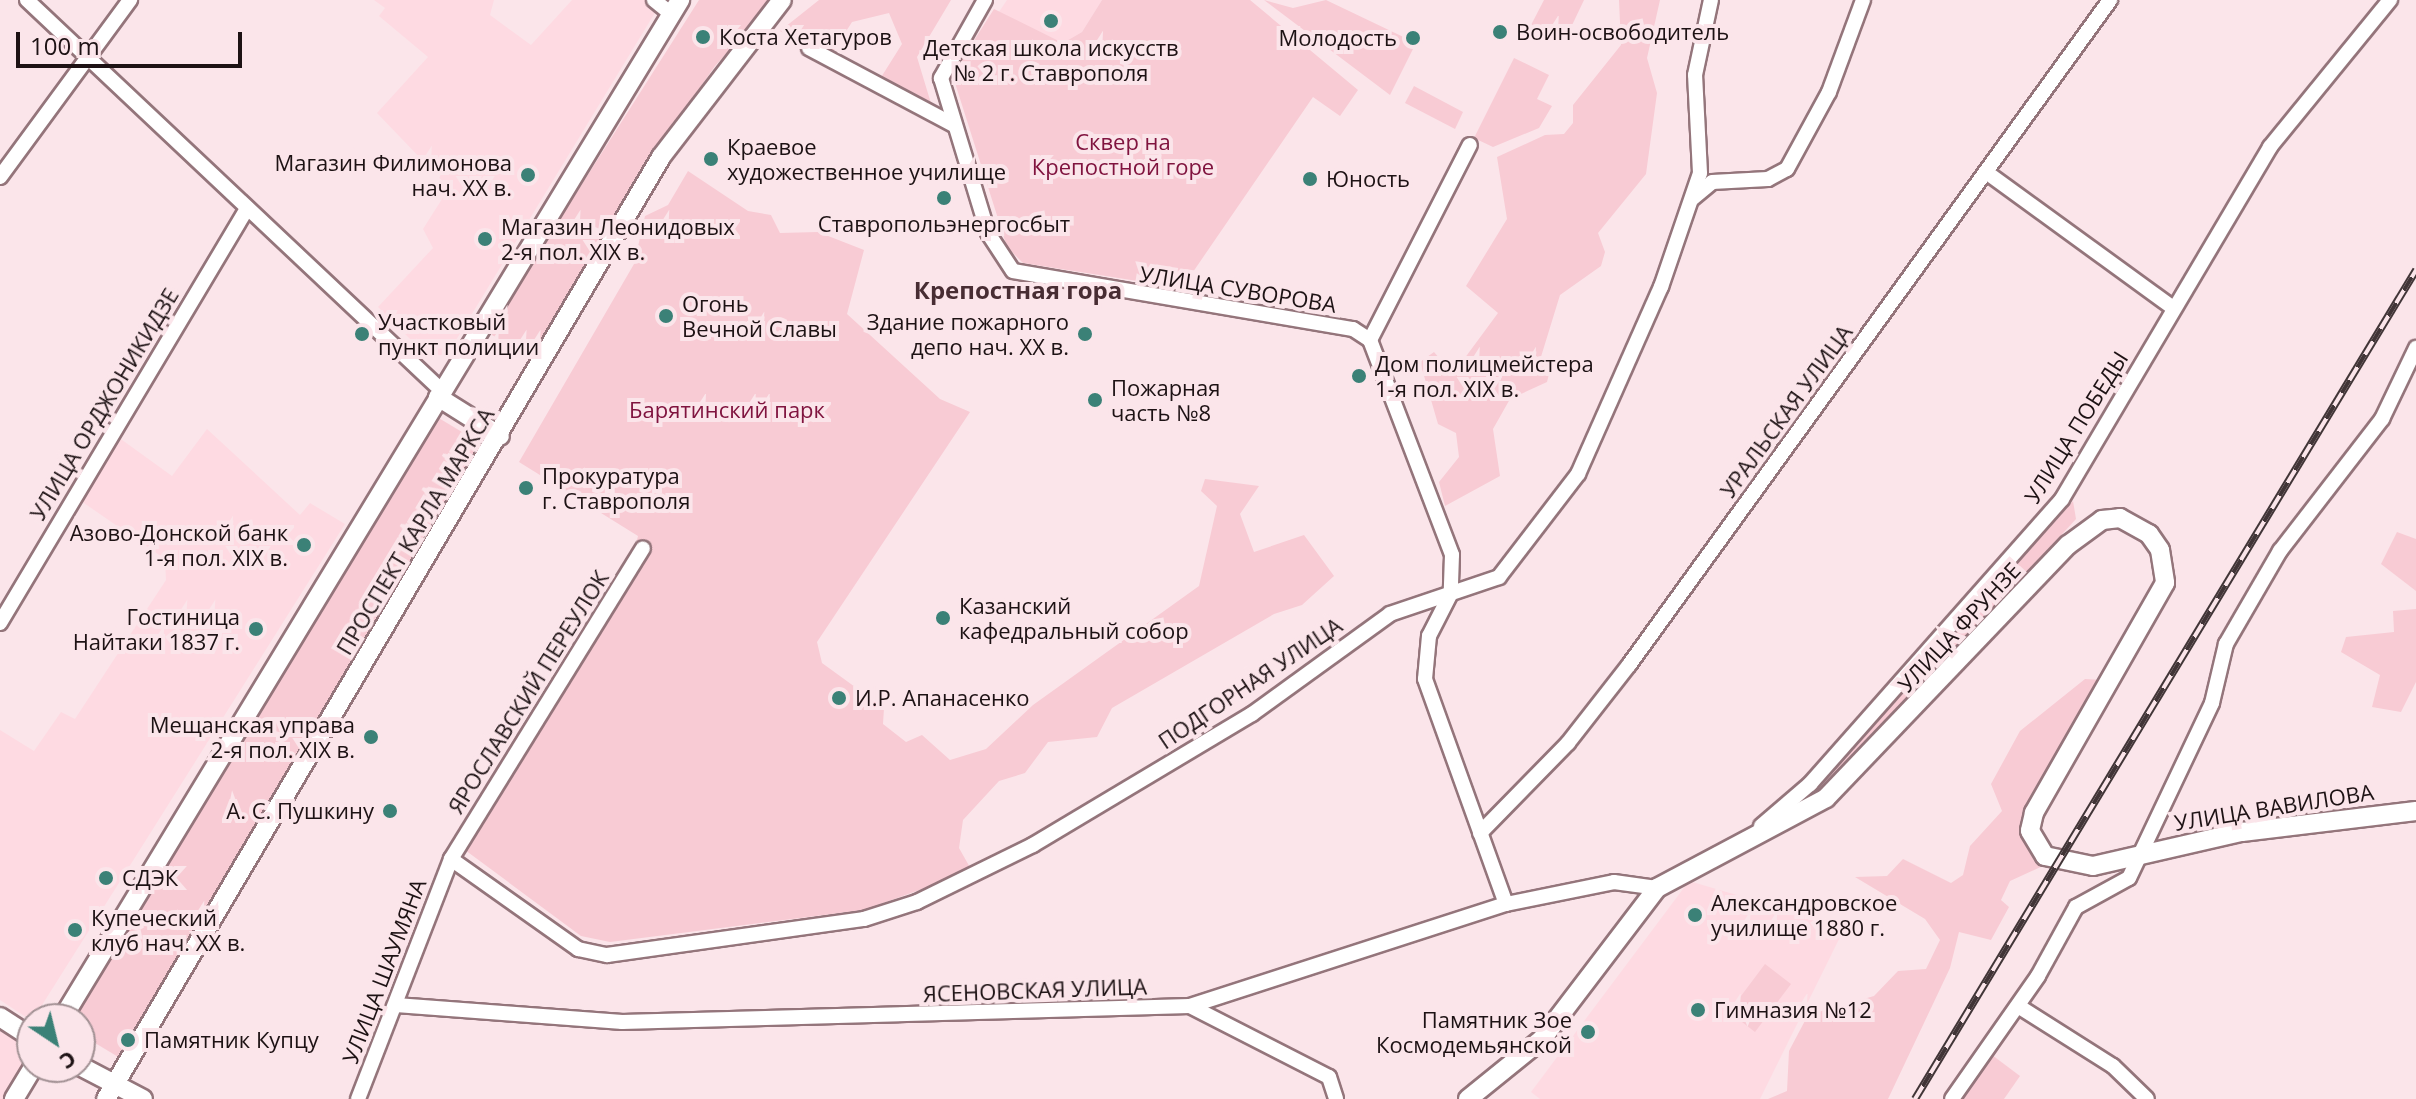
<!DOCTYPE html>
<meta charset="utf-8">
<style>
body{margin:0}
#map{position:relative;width:2416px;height:1099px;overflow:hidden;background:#fbe5ea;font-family:"Open Sans",sans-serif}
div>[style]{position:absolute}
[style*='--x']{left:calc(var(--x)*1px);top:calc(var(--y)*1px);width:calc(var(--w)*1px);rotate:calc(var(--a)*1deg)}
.built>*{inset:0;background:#fedae2}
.green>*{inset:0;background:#f8cbd4}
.roads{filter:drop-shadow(2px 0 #94757b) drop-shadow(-2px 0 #94757b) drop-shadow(0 2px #94757b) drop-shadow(0 -2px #94757b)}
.minor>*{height:14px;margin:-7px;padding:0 7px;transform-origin:7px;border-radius:7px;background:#fff}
.major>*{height:18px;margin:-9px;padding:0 9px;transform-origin:9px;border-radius:9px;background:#fff}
.rail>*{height:8px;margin-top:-4px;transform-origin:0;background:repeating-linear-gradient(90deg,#fbe5ea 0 15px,#413537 0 30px);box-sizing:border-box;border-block:2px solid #413537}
.dots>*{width:22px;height:22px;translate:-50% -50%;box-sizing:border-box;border:4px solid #fbe5ea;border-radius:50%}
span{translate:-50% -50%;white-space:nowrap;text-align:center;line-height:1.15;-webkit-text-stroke:8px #fbe5ea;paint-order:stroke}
.poi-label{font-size:22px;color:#1d1214}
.left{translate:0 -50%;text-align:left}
.right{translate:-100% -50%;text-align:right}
.park-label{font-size:22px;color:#80143f}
.street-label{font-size:22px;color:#1d1214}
.neighbourhood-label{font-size:24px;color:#482d33;font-weight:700}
.north{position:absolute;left:16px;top:1003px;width:80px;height:80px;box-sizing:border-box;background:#fbe5ea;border:2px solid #a29194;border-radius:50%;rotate:145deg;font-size:22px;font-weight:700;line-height:32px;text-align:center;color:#1d1214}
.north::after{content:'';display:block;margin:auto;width:28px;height:36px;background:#3b8177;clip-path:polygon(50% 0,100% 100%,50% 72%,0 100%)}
.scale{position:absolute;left:16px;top:32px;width:226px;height:36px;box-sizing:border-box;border:4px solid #1d1214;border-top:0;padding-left:10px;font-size:24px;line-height:28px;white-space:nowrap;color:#1d1214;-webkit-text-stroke:6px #fbe5ea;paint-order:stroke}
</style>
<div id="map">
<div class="built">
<i style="clip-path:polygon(374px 0,494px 0,490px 15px,531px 45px,572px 0,650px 0,656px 11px,447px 355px,426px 355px,378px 307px,433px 248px,423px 229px,449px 188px,377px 113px,428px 57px,379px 16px,385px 8px)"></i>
<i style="clip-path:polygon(1007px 0,1102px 0,1082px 32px,1063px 43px,999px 12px)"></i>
<i style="clip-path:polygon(207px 429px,300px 515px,310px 503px,345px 524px,32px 1021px,0 1000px,0 730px,34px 751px,61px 712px,75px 719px,166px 580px,165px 559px,81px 501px,118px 437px,172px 476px)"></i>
<i style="clip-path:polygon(1689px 881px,1845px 927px,1760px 1099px,1540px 1099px,1531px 1092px)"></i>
<i style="clip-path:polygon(0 1022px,31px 1051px,4px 1099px,0 1099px)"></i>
</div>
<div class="green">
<i style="clip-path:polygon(699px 0,774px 0,715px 66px,656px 151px,537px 361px,492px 335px,493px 324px)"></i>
<i style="clip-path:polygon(819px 0,951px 0,917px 57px,933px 110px,880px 79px,902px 44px,889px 13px,852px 22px,829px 58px,780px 31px)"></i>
<i style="clip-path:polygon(1102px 0,1250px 0,1358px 90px,1340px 116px,1313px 97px,1182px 288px,1023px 263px,1007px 247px,956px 86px,959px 64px,994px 9px,1063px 43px,1082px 32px)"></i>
<i style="clip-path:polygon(1264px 0,1293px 8px,1326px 0,1416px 43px,1390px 95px)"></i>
<i style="clip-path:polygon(1544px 0,1584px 0,1564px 42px,1530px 27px)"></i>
<i style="clip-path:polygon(1619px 0,1660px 0,1647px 58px,1657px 93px,1646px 174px,1598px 233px,1605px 252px,1601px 266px,1560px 295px,1540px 360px,1551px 366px,1547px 382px,1510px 399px,1493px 429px,1500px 476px,1445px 506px,1439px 482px,1459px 457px,1456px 433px,1438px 424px,1420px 362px,1434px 352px,1453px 374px,1498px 313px,1466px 286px,1507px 219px,1497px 157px,1545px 135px,1564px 134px,1573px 123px,1573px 105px,1621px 45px)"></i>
<i style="clip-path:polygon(1514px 58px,1549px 75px,1537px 99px,1552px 106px,1539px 128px,1493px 147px,1474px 138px)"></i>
<i style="clip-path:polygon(1414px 86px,1463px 112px,1455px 129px,1405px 103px)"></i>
<i style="clip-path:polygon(688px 171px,748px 211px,771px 215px,780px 233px,818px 232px,864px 250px,847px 314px,940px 399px,970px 412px,817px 642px,822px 663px,884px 708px,883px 724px,906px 742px,922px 735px,950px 760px,986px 749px,1033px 705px,1199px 586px,1217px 506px,1201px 491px,1205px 479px,1259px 486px,1240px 514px,1254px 552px,1304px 535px,1334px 576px,1302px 605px,1274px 614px,1112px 708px,1097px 737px,1048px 742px,1025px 773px,999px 781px,963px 820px,959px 848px,972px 871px,864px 910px,610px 942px,581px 936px,465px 850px,622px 599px,638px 536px,519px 462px,634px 264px,645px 216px,668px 205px)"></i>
<i style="clip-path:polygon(437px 417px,487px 447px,120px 1058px,80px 1034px,75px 1019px)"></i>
<i style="clip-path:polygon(2073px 501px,2076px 519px,1845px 771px,1812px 792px)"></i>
<i style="clip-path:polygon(2397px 532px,2416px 539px,2416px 591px,2381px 564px)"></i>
<i style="clip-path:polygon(2416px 609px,2416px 682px,2401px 712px,2372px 707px,2380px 675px,2341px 652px,2346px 637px,2394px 632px,2393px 611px)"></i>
<i style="clip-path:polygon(2085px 679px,2104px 680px,2030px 812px,2045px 865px,2010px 881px,2001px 900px,2009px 907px,1991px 940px,1959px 932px,1950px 968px,1888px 1099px,1768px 1099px,1787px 1091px,1789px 1051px,1808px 1015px,1874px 996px,1898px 971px,1926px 969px,1940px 940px,1925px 919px,1855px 877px,1887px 876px,1903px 859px,1951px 883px,1963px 875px,1970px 846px,2002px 811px,1991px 784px,2020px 731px)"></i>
<i style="clip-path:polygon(1765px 964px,1791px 984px,1755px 1032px,1729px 1012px)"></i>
<i style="clip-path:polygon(1992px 1055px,2020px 1076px,2004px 1099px,1963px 1099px)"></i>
</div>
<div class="roads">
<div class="minor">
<i style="--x:27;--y:0;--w:570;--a:43.29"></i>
<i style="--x:654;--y:0;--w:22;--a:39"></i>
<i style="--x:985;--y:0;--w:90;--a:119.4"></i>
<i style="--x:941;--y:78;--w:162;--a:73.1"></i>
<i style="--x:988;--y:233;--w:45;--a:56.7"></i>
<i style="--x:1013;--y:271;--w:345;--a:9.7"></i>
<i style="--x:1353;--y:329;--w:20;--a:33"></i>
<i style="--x:809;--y:48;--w:164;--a:28"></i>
<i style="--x:1986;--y:172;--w:231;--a:36"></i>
<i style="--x:0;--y:177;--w:220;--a:-53.7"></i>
<i style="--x:1692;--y:199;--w:26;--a:-40"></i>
<i style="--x:1712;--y:182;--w:56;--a:-3.1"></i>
<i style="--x:1768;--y:179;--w:21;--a:-28"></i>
<i style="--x:1787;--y:169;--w:88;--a:-61.4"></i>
<i style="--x:1829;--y:92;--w:98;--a:-69.7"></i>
<i style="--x:1370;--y:340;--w:230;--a:69.1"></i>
<i style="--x:1452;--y:555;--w:38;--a:92"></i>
<i style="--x:1451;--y:593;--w:48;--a:117.1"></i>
<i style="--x:1429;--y:636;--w:43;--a:95.3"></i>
<i style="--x:1425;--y:679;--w:239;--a:70.2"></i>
<i style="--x:1370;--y:340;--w:219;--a:-62.9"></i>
<i style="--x:0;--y:623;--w:483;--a:-59.2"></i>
<i style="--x:1761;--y:826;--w:65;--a:-40.6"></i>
<i style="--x:1810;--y:784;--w:380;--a:-48.5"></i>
<i style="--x:2062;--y:499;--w:409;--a:-59.4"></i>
<i style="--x:2270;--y:147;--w:190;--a:-50.8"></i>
<i style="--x:1480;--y:833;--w:126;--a:-45.6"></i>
<i style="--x:1568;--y:743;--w:99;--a:-52"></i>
<i style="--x:1629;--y:665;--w:821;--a:-54.12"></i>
<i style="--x:451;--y:859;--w:156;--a:35.3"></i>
<i style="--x:578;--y:949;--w:30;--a:12"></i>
<i style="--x:607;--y:955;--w:260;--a:-8"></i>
<i style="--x:864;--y:919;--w:56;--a:-17.8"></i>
<i style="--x:917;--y:902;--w:129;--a:-26.2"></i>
<i style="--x:1033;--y:845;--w:255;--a:-30.9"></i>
<i style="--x:1252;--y:714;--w:170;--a:-35.9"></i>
<i style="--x:1390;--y:614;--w:115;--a:-18.7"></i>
<i style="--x:1499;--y:577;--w:130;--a:-52.5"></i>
<i style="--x:1578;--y:474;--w:205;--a:-66.1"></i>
<i style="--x:1661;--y:287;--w:120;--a:-71.1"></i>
<i style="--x:1700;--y:173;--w:98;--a:-92.9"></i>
<i style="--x:1695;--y:75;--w:77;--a:-78"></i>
<i style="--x:396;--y:1005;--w:227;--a:4.3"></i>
<i style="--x:622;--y:1022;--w:568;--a:-1.61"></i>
<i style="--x:1190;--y:1006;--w:332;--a:-17.9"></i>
<i style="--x:1506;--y:904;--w:110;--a:-11.5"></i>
<i style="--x:1614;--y:882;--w:43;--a:7.9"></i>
<i style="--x:1190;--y:1006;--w:156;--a:27.1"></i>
<i style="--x:1329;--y:1077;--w:23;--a:72"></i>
<i style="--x:2018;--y:1006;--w:112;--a:32.3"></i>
<i style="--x:2113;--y:1066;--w:47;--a:44.1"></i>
<i style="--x:358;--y:1099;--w:257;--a:-68.8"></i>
<i style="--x:451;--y:859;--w:365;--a:-58.3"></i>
<i style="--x:1952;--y:1099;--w:150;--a:-55"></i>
<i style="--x:2038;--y:976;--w:79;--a:-61.2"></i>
<i style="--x:2076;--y:907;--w:60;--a:-28.7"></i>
<i style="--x:2129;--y:878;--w:194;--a:-64.6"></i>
<i style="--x:2212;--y:703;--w:61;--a:-76.7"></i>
<i style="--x:2226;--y:644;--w:108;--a:-59.9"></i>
<i style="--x:2280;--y:551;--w:167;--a:-52.3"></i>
<i style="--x:2382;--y:419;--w:79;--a:-64.4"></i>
</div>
<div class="major">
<i style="--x:438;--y:397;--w:73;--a:32.2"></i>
<i style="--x:0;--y:1017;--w:38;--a:33"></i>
<i style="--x:62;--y:1019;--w:1192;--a:-58.76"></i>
<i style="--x:80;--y:1066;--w:71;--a:27.6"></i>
<i style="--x:14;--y:1099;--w:37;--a:-59"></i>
<i style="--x:106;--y:1099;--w:1093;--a:-59.49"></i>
<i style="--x:661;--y:157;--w:198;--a:-52.4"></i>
<i style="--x:1468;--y:1099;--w:95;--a:-39"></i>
<i style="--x:1542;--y:1039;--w:190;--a:-52.7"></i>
<i style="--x:1657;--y:888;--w:191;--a:-28"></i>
<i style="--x:1826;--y:798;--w:350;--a:-46.3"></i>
<i style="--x:2068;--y:545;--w:42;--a:-36.3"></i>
<i style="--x:2102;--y:520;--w:18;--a:-6"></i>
<i style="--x:2120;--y:518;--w:33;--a:29"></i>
<i style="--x:2149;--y:534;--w:19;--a:55"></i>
<i style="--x:2160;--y:550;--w:33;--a:81"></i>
<i style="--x:2165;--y:583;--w:265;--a:119.7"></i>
<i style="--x:2034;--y:813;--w:18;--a:103"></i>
<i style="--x:2030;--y:831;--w:29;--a:59"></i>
<i style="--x:2045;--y:856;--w:49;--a:11.8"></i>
<i style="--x:2093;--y:866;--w:153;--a:-12.9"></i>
<i style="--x:2242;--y:832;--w:175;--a:-6.9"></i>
</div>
</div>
<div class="rail">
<i style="--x:1915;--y:1099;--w:969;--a:-58.85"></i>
</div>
<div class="dots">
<i style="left:1051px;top:21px;background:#3b8177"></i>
<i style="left:1500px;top:32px;background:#3b8177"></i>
<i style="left:703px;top:37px;background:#3b8177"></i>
<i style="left:1413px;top:38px;background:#3b8177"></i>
<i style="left:711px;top:159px;background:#3b8177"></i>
<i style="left:528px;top:175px;background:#3b8177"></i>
<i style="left:1310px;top:179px;background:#3b8177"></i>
<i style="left:944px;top:198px;background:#3b8177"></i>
<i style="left:485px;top:239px;background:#3b8177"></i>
<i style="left:666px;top:316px;background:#3b8177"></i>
<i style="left:362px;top:334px;background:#3b8177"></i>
<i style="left:1085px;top:334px;background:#3b8177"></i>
<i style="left:1359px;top:376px;background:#3b8177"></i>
<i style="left:1095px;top:400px;background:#3b8177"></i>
<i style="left:526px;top:488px;background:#3b8177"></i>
<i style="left:304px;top:545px;background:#3b8177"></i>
<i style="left:943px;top:618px;background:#3b8177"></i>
<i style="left:256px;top:629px;background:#3b8177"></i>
<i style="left:839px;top:698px;background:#3b8177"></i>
<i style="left:371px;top:737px;background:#3b8177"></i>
<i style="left:390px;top:811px;background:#3b8177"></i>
<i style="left:106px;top:878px;background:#3b8177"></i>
<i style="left:1695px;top:915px;background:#3b8177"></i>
<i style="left:75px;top:930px;background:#3b8177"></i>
<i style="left:1698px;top:1010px;background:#3b8177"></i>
<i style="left:1588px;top:1032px;background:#3b8177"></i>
<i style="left:128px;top:1040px;background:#3b8177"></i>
</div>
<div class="poi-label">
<span class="left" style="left:1516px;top:32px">Воин-освободитель</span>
<span class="left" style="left:719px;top:37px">Коста Хетагуров</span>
<span class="right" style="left:1397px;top:38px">Молодость</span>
<span style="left:1051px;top:60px">Детская школа искусств<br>№ 2 г. Ставрополя</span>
<span class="left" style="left:727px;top:159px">Краевое<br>художественное училище</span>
<span class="right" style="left:512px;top:175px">Магазин Филимонова<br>нач. ХХ в.</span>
<span class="left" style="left:1326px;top:179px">Юность</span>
<span style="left:944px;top:224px">Ставропольэнергосбыт</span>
<span class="left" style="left:501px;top:239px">Магазин Леонидовых<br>2-я пол. XIX в.</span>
<span class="left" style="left:682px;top:316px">Огонь<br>Вечной Славы</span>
<span class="left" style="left:378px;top:334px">Участковый<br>пункт полиции</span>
<span class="right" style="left:1069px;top:334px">Здание пожарного<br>депо нач. ХХ в.</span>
<span class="left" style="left:1375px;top:376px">Дом полицмейстера<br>1-я пол. XIX в.</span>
<span class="left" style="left:1111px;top:400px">Пожарная<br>часть №8</span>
<span class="left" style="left:542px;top:488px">Прокуратура<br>г. Ставрополя</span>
<span class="right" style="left:288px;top:545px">Азово-Донской банк<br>1-я пол. XIX в.</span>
<span class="left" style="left:959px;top:618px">Казанский<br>кафедральный собор</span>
<span class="right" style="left:240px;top:629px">Гостиница<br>Найтаки 1837 г.</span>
<span class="left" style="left:855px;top:698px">И.Р. Апанасенко</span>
<span class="right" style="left:355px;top:737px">Мещанская управа<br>2-я пол. XIX в.</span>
<span class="right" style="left:374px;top:811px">А. С. Пушкину</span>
<span class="left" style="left:122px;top:878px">СДЭК</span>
<span class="left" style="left:1711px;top:915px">Александровское<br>училище 1880 г.</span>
<span class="left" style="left:91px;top:930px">Купеческий<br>клуб нач. ХХ в.</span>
<span class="left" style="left:1714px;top:1010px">Гимназия №12</span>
<span class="right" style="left:1572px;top:1032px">Памятник Зое<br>Космодемьянской</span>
<span class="left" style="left:144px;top:1040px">Памятник Купцу</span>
</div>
<div class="park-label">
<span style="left:1123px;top:154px">Сквер на<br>Крепостной горе</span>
<span style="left:727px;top:410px">Барятинский парк</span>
</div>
<div class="street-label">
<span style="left:1238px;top:289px;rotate:9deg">УЛИЦА СУВОРОВА</span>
<span style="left:104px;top:404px;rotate:-59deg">УЛИЦА ОРДЖОНИКИДЗЕ</span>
<span style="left:1786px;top:411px;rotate:-54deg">УРАЛЬСКАЯ УЛИЦА</span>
<span style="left:2076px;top:427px;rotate:-58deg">УЛИЦА ПОБЕДЫ</span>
<span style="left:415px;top:531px;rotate:-59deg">ПРОСПЕКТ КАРЛА МАРКСА</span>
<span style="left:1959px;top:627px;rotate:-47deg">УЛИЦА ФРУНЗЕ</span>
<span style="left:1250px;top:683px;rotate:-34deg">ПОДГОРНАЯ УЛИЦА</span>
<span style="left:528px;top:692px;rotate:-58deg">ЯРОСЛАВСКИЙ ПЕРЕУЛОК</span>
<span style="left:2274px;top:807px;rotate:-9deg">УЛИЦА ВАВИЛОВА</span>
<span style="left:384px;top:971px;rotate:-69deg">УЛИЦА ШАУМЯНА</span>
<span style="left:1035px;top:990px;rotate:-2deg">ЯСЕНОВСКАЯ УЛИЦА</span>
</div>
<div class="neighbourhood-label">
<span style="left:1018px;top:290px">Крепостная гора</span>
</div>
<div class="north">С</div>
<div class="scale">100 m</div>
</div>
